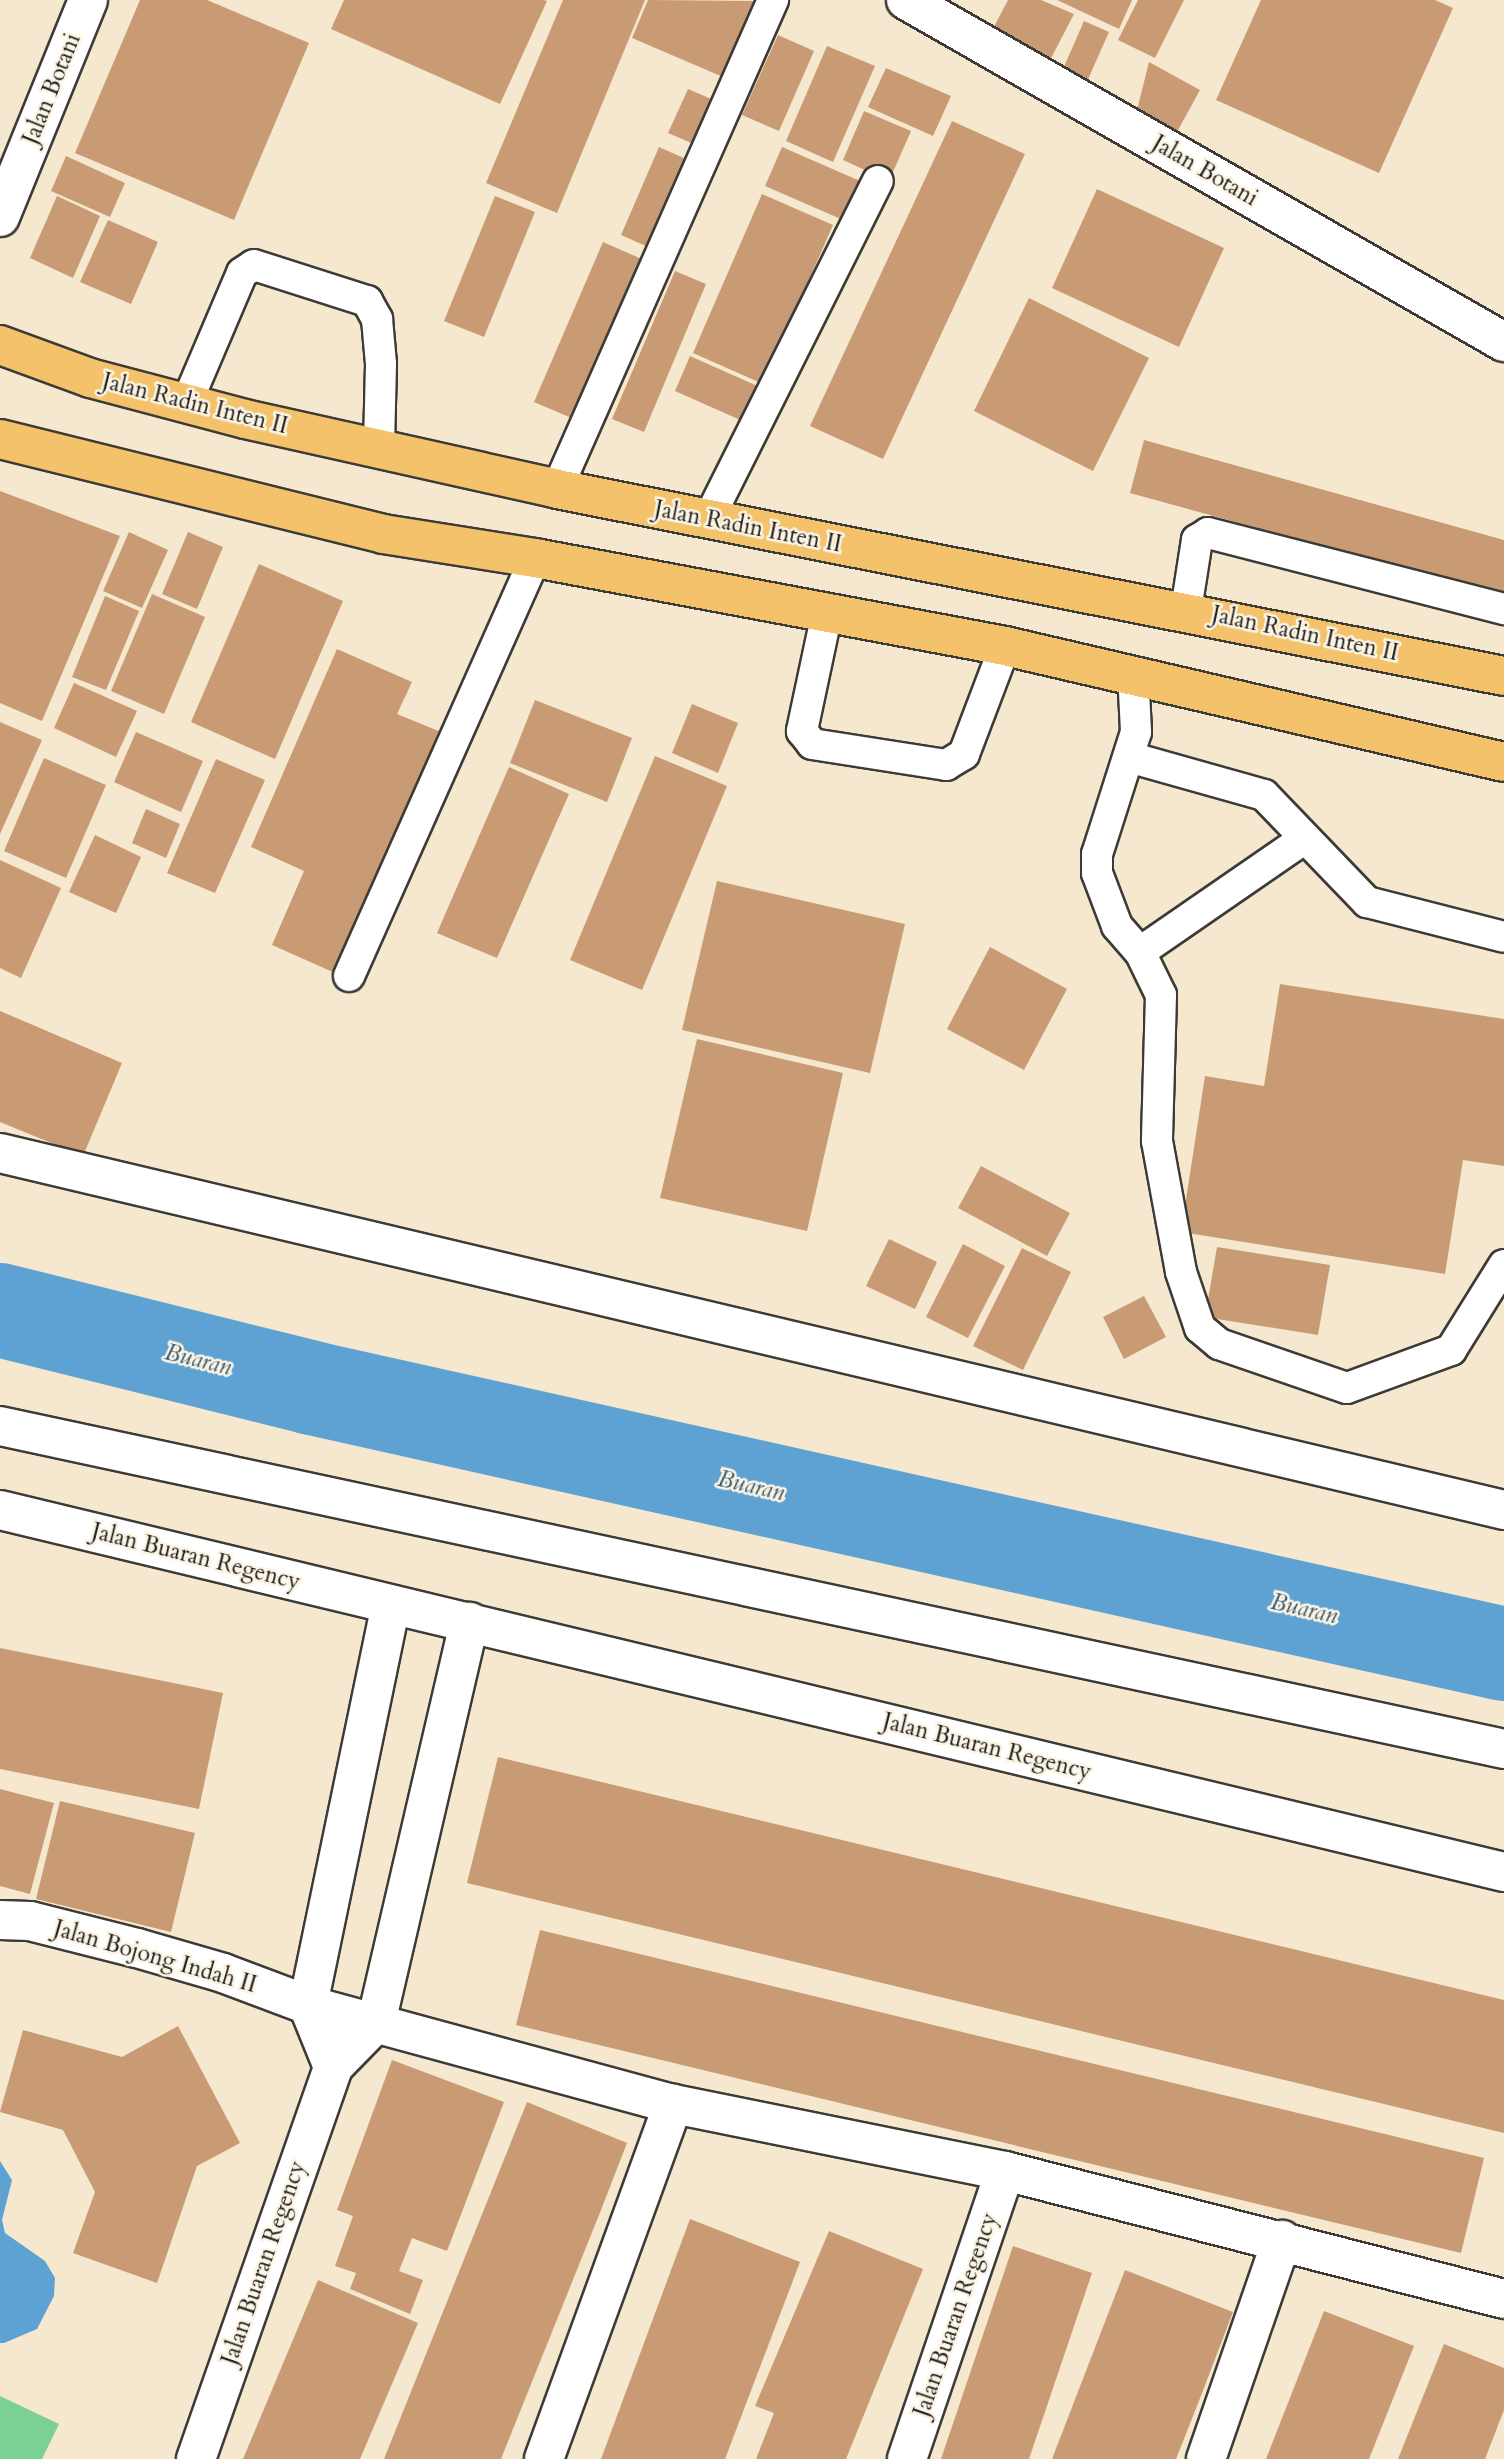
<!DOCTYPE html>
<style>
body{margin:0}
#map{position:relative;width:1504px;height:2459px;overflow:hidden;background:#f5e8ce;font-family:Cardo,serif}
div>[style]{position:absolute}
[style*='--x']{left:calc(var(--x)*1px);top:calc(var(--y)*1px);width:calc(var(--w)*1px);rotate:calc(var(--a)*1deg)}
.green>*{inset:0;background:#7bd195}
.water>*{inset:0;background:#5ea2d3}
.river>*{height:94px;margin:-47px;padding:0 47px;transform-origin:47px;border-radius:47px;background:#5ea2d3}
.building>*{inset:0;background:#c99b74}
.roads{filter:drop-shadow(2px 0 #3d3b37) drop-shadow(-2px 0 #3d3b37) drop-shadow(0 2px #3d3b37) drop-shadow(0 -2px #3d3b37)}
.service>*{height:30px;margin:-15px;padding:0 15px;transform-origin:15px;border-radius:15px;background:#fff}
.minor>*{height:38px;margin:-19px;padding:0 19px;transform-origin:19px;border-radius:19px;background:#fff}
.primary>*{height:38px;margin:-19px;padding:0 19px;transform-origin:19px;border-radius:19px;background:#f3c26a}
span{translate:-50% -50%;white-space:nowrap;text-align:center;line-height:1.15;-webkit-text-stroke:5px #fcf5e5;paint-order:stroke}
.street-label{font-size:23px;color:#1c1c1c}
.water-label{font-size:24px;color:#3a586e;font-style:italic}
</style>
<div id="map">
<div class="green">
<i style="clip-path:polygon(0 2396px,59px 2424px,42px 2459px,0 2459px)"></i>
</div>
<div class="water">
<i style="clip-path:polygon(0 2161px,12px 2180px,2px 2220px,5px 2233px,45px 2261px,55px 2278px,54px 2296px,37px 2329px,4px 2343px,0 2343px)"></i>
</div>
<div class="river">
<i style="--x:0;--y:1310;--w:322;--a:14"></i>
<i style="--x:312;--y:1388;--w:1221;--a:12.58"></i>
</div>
<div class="building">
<i style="clip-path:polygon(140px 0,207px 0,309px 43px,234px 220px,75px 153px)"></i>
<i style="clip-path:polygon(344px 0,544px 0,547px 1px,500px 104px,331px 29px)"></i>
<i style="clip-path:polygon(563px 0,645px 0,557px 213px,486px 183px)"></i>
<i style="clip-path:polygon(648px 0,755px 1px,723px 77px,632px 38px)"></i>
<i style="clip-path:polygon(1008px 0,1041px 0,1074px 14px,1047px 66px,989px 36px)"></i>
<i style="clip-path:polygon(1057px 0,1132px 0,1119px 29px)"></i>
<i style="clip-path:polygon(1138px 0,1184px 0,1155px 58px,1118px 40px)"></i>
<i style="clip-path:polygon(1261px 0,1435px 0,1453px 8px,1379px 173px,1216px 100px)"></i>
<i style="clip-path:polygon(1084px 21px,1109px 32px,1081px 95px,1056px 85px)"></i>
<i style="clip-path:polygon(778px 35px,814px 51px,779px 131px,742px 115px)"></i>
<i style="clip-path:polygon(827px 46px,875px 66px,833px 162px,786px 141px)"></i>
<i style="clip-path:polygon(1149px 62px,1200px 90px,1177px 132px,1137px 110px)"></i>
<i style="clip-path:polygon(886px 68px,951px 96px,933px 136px,868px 107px)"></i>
<i style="clip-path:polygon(688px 89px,723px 104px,703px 148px,668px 133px)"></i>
<i style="clip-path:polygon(864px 111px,911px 131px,889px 181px,843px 160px)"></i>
<i style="clip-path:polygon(952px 121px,1025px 154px,883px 459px,810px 426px)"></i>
<i style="clip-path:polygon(659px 147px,695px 163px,657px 251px,621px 235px)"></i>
<i style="clip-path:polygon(782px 147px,867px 184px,850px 223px,765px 186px)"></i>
<i style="clip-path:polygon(66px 156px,125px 183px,110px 217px,51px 191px)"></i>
<i style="clip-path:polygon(1097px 189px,1224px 248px,1179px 347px,1052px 288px)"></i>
<i style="clip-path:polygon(762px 194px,833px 225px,763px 384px,693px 353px)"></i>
<i style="clip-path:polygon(57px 196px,100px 216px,73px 278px,30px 258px)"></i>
<i style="clip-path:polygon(495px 196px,535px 212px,484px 337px,444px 321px)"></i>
<i style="clip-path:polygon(108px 220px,158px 242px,131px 304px,80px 282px)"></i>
<i style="clip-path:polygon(603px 242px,644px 260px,576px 420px,534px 402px)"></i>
<i style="clip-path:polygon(675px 271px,706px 284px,644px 432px,612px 419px)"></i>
<i style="clip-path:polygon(1029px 298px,1149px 358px,1093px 471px,974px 411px)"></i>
<i style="clip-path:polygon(690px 356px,762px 388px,747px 423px,675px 391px)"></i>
<i style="clip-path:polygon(1144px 440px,1504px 540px,1504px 596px,1130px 493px)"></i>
<i style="clip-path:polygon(0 491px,120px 536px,42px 721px,0 703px)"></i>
<i style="clip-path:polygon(129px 532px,168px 550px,142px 608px,103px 591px)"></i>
<i style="clip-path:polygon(188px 532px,223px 547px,197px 609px,162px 594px)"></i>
<i style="clip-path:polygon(259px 564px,343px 601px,275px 759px,191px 722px)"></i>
<i style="clip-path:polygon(152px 594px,205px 617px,164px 714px,111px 691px)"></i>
<i style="clip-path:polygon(105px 596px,139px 611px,106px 690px,72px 677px)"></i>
<i style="clip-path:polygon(337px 649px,412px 682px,397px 714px,441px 732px,335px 973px,272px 945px,304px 871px,251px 847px)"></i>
<i style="clip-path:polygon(74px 683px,137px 711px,116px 757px,54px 728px)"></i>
<i style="clip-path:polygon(535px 700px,632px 738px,607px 802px,510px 763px)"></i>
<i style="clip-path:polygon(692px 704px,738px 723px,718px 773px,672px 753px)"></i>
<i style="clip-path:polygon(0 722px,42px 740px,0 834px)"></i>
<i style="clip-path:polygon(136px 732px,203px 761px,181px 812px,114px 782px)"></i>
<i style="clip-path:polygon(655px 756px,727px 786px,642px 990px,570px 960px)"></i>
<i style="clip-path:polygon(44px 758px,106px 785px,66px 878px,4px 851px)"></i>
<i style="clip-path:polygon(216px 759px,265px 780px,215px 893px,167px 873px)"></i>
<i style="clip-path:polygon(509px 767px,569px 794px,497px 958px,437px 933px)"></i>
<i style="clip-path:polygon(146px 809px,180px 824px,166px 858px,132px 843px)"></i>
<i style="clip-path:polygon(95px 835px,141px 857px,116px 913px,69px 892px)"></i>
<i style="clip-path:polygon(0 860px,61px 888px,21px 978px,0 968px)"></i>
<i style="clip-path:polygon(717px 881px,905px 924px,870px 1073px,682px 1030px)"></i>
<i style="clip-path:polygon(990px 947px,1067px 989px,1024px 1070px,947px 1029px)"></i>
<i style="clip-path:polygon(1280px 984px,1504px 1019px,1504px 1166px,1463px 1160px,1445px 1274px,1181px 1232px,1205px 1076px,1264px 1086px)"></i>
<i style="clip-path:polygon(0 1011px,122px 1063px,83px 1156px,0 1122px)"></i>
<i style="clip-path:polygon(697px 1039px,843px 1073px,807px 1231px,660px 1198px)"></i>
<i style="clip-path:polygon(981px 1166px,1070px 1213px,1047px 1256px,958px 1208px)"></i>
<i style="clip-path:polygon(889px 1239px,937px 1262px,915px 1309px,866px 1286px)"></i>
<i style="clip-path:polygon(963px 1244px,1005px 1266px,968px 1338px,926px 1317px)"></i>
<i style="clip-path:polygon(1217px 1247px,1330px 1265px,1318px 1335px,1205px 1317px)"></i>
<i style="clip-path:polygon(1022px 1248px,1071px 1272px,1023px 1370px,973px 1346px)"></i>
<i style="clip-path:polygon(1144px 1296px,1166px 1337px,1124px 1359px,1103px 1317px)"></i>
<i style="clip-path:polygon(0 1648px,223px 1693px,199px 1809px,0 1769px)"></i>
<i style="clip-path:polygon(498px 1757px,1504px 2000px,1504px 2133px,467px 1883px)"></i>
<i style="clip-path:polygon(0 1789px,54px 1803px,30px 1894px,0 1886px)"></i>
<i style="clip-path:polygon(60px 1801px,195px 1833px,171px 1932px,36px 1899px)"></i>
<i style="clip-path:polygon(540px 1930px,1484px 2158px,1461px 2253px,516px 2025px)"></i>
<i style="clip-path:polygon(178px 2026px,240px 2143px,197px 2166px,157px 2283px,73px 2253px,95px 2192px,63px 2130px,0 2112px,23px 2030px,122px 2057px)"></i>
<i style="clip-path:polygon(392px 2060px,504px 2102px,447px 2251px,412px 2238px,399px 2271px,423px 2280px,410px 2314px,350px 2289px,356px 2273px,335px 2266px,353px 2216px,337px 2210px)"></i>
<i style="clip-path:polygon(527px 2102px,627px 2143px,599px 2215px,501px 2459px,384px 2459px)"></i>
<i style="clip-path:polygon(690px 2219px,800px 2262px,725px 2459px,601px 2459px)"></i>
<i style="clip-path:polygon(829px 2231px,923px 2269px,846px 2459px,756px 2459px,774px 2413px,755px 2406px)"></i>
<i style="clip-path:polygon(1013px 2246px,1092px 2273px,1029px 2459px,941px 2459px)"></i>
<i style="clip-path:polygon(1125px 2270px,1233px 2312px,1199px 2401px,1176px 2459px,1052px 2459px)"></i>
<i style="clip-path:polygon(318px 2280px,418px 2323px,360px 2459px,243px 2459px)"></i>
<i style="clip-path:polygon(1324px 2311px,1414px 2346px,1369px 2459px,1266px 2459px)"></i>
<i style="clip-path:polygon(1444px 2344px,1504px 2368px,1504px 2410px,1485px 2459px,1398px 2459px)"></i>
</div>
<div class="roads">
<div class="service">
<i style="--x:187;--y:402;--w:140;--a:-66.9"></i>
<i style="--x:242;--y:273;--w:14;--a:-34"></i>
<i style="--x:254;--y:265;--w:119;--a:17.7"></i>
<i style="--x:367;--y:301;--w:21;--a:61"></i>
<i style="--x:377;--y:319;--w:45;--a:84.9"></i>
<i style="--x:381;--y:364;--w:84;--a:91.4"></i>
<i style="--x:557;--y:489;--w:535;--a:-66.17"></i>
<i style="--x:708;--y:520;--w:379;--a:-63.4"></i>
<i style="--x:1186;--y:610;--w:71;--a:-81.1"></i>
<i style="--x:1197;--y:540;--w:13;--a:-32"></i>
<i style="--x:1208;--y:533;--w:306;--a:14.4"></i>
<i style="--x:827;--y:613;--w:121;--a:102"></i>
<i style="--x:802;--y:731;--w:16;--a:52"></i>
<i style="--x:812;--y:744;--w:136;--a:8.9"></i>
<i style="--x:946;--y:765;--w:21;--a:-31"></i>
<i style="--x:964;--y:754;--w:116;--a:-69.2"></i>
<i style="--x:1133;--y:672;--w:60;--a:87.1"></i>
<i style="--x:1136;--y:732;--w:128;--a:107.7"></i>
<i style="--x:1097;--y:854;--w:19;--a:90"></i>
<i style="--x:1097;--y:873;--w:57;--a:69.3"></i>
<i style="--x:1117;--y:926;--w:35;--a:49"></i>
<i style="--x:1140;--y:952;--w:48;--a:64"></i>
<i style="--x:1161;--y:995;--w:146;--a:91.6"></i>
<i style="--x:1157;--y:1141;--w:133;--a:79.6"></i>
<i style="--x:1181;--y:1272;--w:59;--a:71.3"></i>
<i style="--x:1200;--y:1328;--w:25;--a:40"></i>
<i style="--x:1219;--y:1344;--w:135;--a:19"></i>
<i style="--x:1347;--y:1388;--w:111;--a:-20.1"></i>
<i style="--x:1451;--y:1350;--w:100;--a:-58.1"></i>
<i style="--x:1129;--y:757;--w:140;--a:15.7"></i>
<i style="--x:1264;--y:795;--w:149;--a:46.1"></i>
<i style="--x:1367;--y:902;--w:141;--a:14.3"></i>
<i style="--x:1140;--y:952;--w:199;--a:-34.6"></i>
<i style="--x:349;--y:976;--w:458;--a:-66"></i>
</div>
<div class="minor">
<i style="--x:906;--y:0;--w:689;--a:29.77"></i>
<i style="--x:0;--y:217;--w:234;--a:-67.9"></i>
<i style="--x:0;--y:1153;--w:1546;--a:13.35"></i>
<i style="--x:0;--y:1426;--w:1538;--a:12.12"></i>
<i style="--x:0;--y:1510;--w:1547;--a:13.53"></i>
<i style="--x:0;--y:1920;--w:30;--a:2"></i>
<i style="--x:30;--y:1921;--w:110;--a:14.2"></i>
<i style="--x:137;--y:1948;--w:90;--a:16.2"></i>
<i style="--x:223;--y:1973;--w:91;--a:20.6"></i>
<i style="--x:308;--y:2005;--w:378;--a:15.2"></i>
<i style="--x:673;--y:2104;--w:339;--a:11.4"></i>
<i style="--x:1005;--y:2171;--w:515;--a:14.39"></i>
<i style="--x:333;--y:2067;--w:67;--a:-112"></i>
<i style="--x:308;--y:2005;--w:409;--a:-78.3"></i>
<i style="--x:196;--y:2459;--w:415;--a:-70.7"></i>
<i style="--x:333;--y:2067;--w:62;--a:-45.7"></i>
<i style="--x:376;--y:2023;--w:412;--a:-76.9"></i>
<i style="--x:544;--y:2459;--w:378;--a:-70"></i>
<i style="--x:907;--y:2459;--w:304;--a:-71.2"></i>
<i style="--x:1206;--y:2459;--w:232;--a:-70.9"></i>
</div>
<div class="primary">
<i style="--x:0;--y:345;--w:96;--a:20.1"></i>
<i style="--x:90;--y:378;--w:160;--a:14.8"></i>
<i style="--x:245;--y:419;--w:320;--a:12.6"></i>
<i style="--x:557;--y:489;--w:965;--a:11.17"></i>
<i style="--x:0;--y:439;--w:395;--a:13.9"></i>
<i style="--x:383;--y:534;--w:154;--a:9"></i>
<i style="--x:535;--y:558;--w:478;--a:10.6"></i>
<i style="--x:1005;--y:646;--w:512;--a:13.09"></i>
</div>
</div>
<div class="street-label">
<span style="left:52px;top:89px;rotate:-68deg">Jalan Botani</span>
<span style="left:1205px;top:171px;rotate:30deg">Jalan Botani</span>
<span style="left:195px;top:404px;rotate:14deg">Jalan Radin Inten II</span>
<span style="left:748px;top:527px;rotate:11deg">Jalan Radin Inten II</span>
<span style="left:1305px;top:634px;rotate:12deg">Jalan Radin Inten II</span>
<span style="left:196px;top:1557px;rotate:14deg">Jalan Buaran Regency</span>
<span style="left:987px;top:1747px;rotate:14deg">Jalan Buaran Regency</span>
<span style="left:155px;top:1957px;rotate:16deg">Jalan Bojong Indah II</span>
<span style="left:264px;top:2263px;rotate:-71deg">Jalan Buaran Regency</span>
<span style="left:956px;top:2315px;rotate:-71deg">Jalan Buaran Regency</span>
</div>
<div class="water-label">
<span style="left:198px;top:1360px;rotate:14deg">Buaran</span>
<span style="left:751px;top:1486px;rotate:13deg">Buaran</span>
<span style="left:1304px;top:1609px;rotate:13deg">Buaran</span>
</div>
</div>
